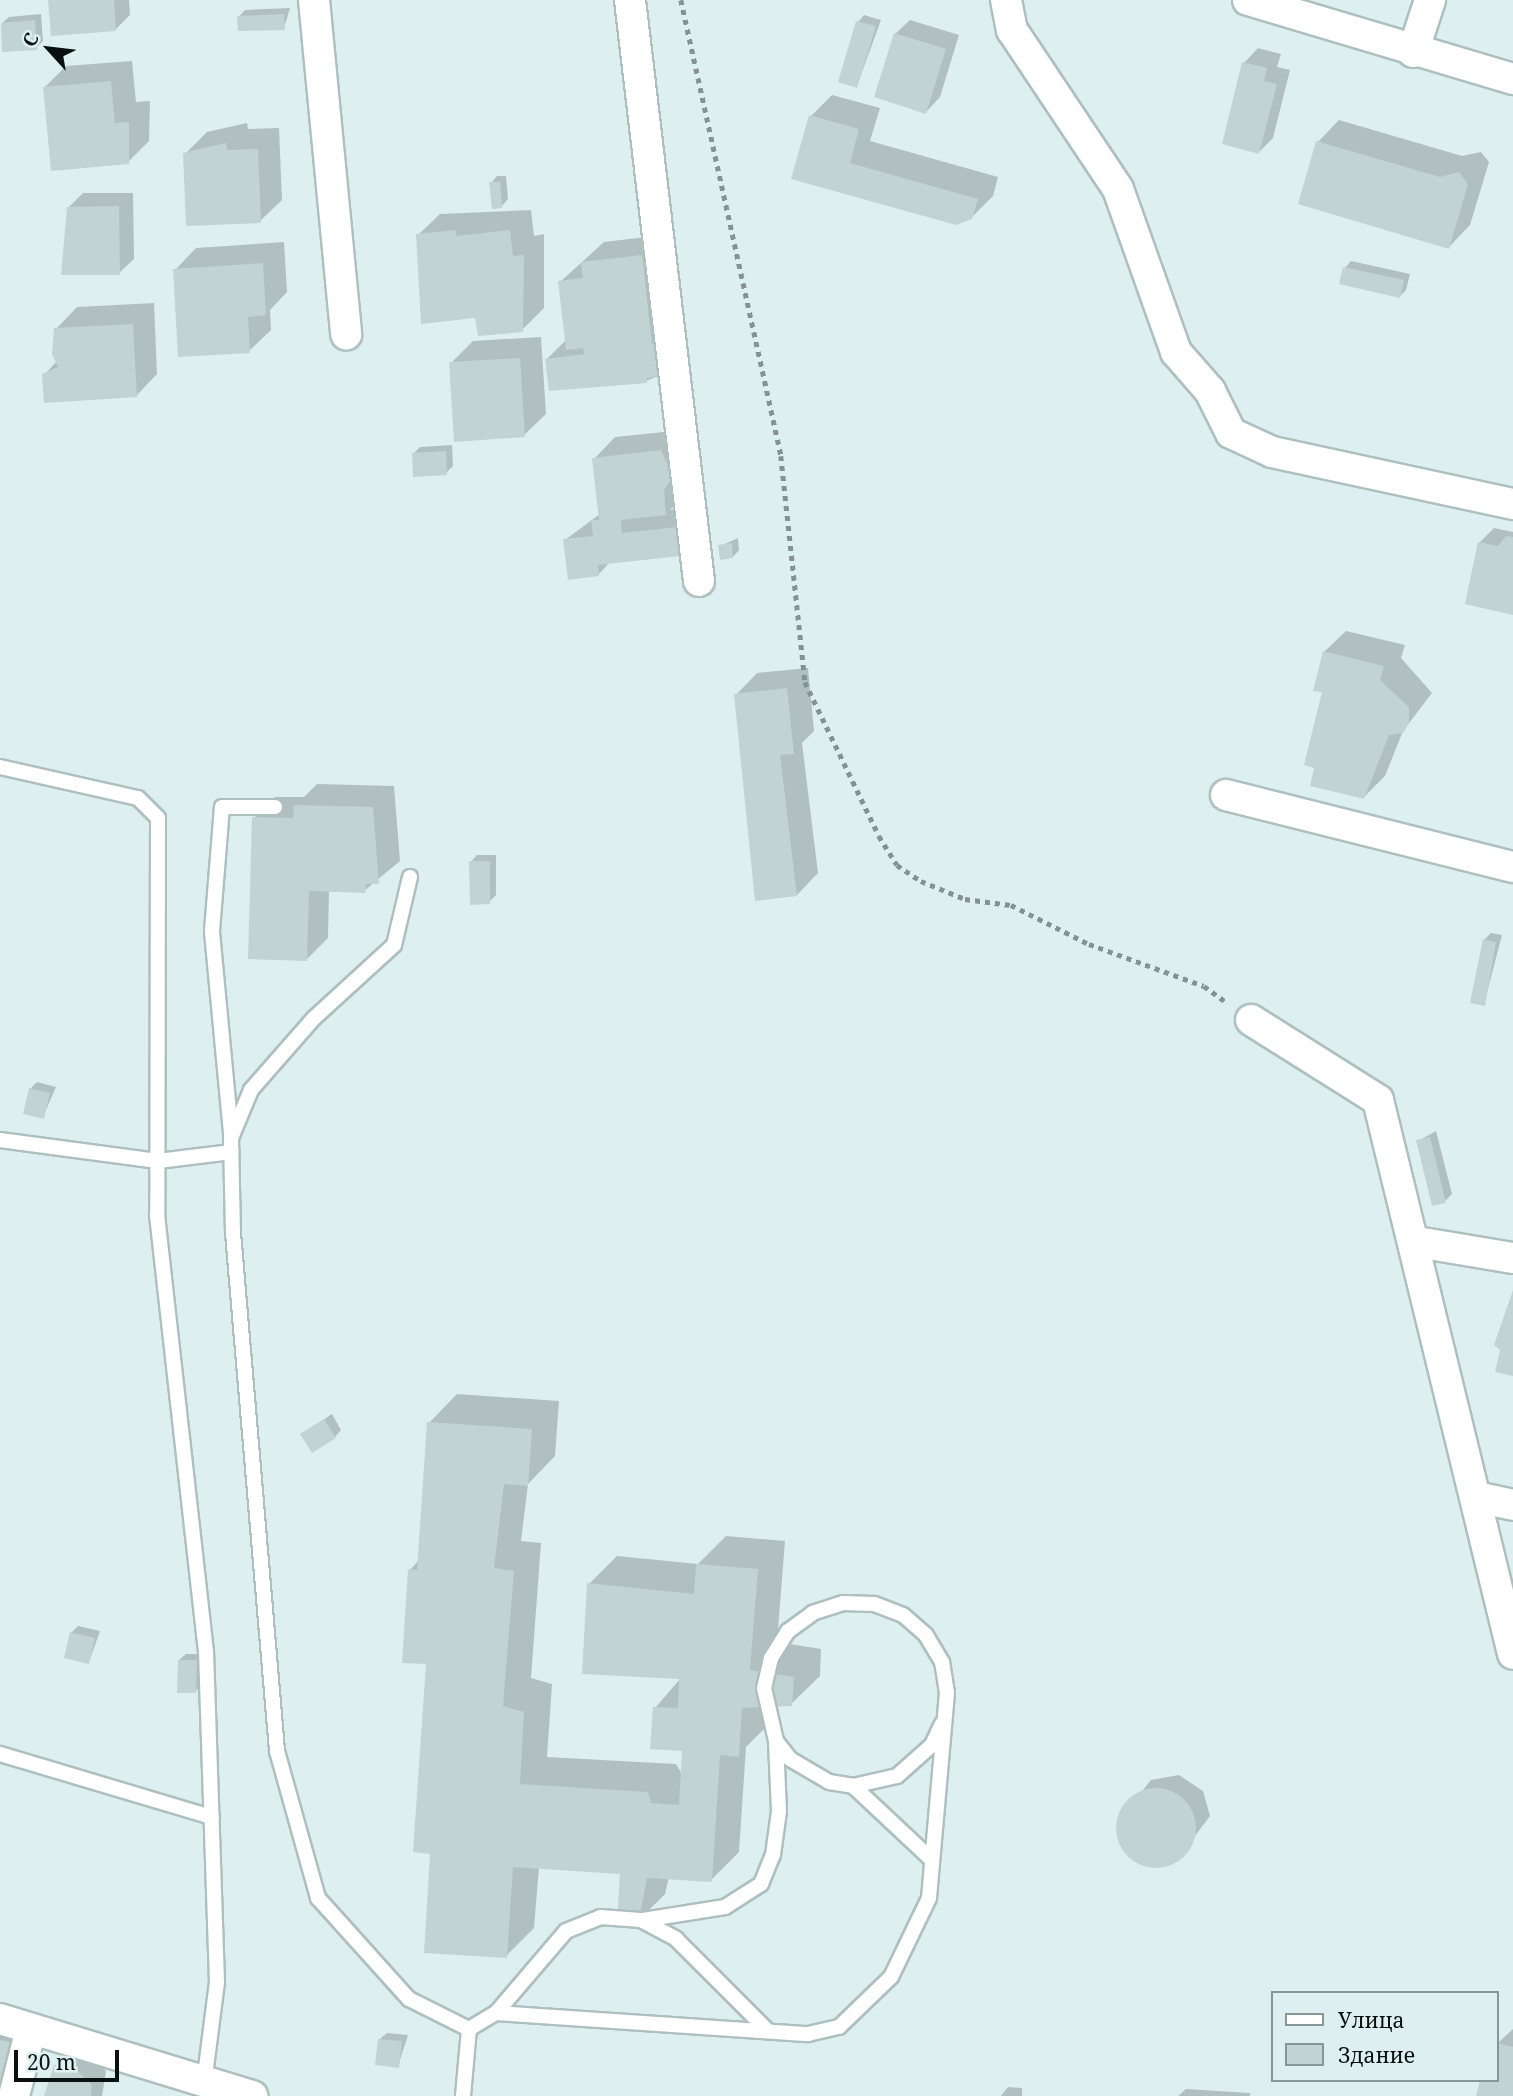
<!DOCTYPE html>
<meta charset="utf-8">
<style>
body{margin:0}
#map{position:relative;width:1513px;height:2096px;overflow:hidden;background:#deeff0;font-family:"Noto Serif",serif}
div>[style]{position:absolute}
[style*='--x']{left:calc(var(--x)*1px);top:calc(var(--y)*1px);width:calc(var(--w)*1px);rotate:calc(var(--a)*1deg)}
.shadow>*{inset:0;background:#0003}
.building>*{inset:0;background:#c2d3d3}
.round{border-radius:50%}
.path>*{height:4.5px;margin-top:-2.25px;transform-origin:0;background:repeating-linear-gradient(90deg,#859192 0 5px,transparent 0 10px)}
.roads{filter:drop-shadow(2px 0 #aebfc0) drop-shadow(-2px 0 #aebfc0) drop-shadow(0 2px #aebfc0) drop-shadow(0 -2px #aebfc0)}
.service>*{height:14px;margin:-7px;padding:0 7px;transform-origin:7px;border-radius:7px;background:#fff}
.minor>*{height:30px;margin:-15px;padding:0 15px;transform-origin:15px;border-radius:15px;background:#fff}
span{translate:-50% -50%;white-space:nowrap;text-align:center;line-height:1.15;-webkit-text-stroke:7px #deeff0;paint-order:stroke}
.legend{position:absolute;left:1271px;top:1991px;width:228px;height:91px;box-sizing:border-box;background:#deeff0;border:2px solid #899696;margin:0;padding:9px 12px;list-style:none;font-size:21px;color:#0a1010}
.legend li{display:flex;align-items:center;gap:14px;height:35px}
.legend b{width:35px;border:2px solid #899696}
.north{position:absolute;left:14px;top:14px;width:70px;height:70px;-webkit-text-stroke:5px #deeff0;paint-order:stroke;rotate:297deg;font-size:19px;font-weight:700;line-height:28px;text-align:center;color:#0a1010}
.north::after{content:'';display:block;margin:auto;width:24px;height:32px;background:#0a1010;clip-path:polygon(50% 0,100% 100%,50% 72%,0 100%)}
.scale{position:absolute;left:14px;top:2050px;width:105px;height:32px;box-sizing:border-box;border:4px solid #0a1010;border-top:0;padding-left:9px;font-size:21px;line-height:24px;white-space:nowrap;color:#0a1010;-webkit-text-stroke:5px #deeff0;paint-order:stroke}
</style>
<div id="map">
<div class="shadow">
<i style="clip-path:polygon(50px 0,129px 0,130px 15px,116px 29px)"></i>
<i style="clip-path:polygon(290px 8px,284px 28px,239px 17px,245px 10px)"></i>
<i style="clip-path:polygon(41px 14px,43px 41px,36px 48px,2px 23px,9px 17px)"></i>
<i style="clip-path:polygon(864px 15px,881px 20px,857px 86px,858px 22px)"></i>
<i style="clip-path:polygon(910px 20px,959px 35px,940px 97px,926px 112px,895px 34px)"></i>
<i style="clip-path:polygon(1258px 48px,1281px 54px,1277px 67px,1290px 70px,1273px 138px,1259px 152px,1244px 63px)"></i>
<i style="clip-path:polygon(132px 61px,136px 102px,150px 101px,149px 141px,128px 162px,44px 88px,66px 66px)"></i>
<i style="clip-path:polygon(832px 95px,880px 108px,870px 141px,998px 177px,993px 196px,971px 218px,793px 178px,811px 116px)"></i>
<i style="clip-path:polygon(1339px 120px,1462px 156px,1481px 152px,1489px 162px,1470px 225px,1449px 247px,1318px 142px)"></i>
<i style="clip-path:polygon(247px 123px,248px 129px,279px 128px,282px 200px,260px 221px,185px 154px,207px 132px)"></i>
<i style="clip-path:polygon(497px 176px,506px 176px,508px 199px,502px 206px,491px 183px)"></i>
<i style="clip-path:polygon(83px 193px,133px 193px,134px 259px,119px 273px,68px 208px)"></i>
<i style="clip-path:polygon(531px 210px,534px 236px,544px 234px,544px 308px,522px 330px,477px 317px,418px 235px,440px 214px)"></i>
<i style="clip-path:polygon(663px 235px,673px 323px,685px 322px,688px 352px,666px 373px,646px 381px,547px 359px,566px 340px,560px 282px,604px 242px)"></i>
<i style="clip-path:polygon(284px 242px,287px 292px,270px 310px,271px 330px,249px 351px,175px 270px,196px 248px)"></i>
<i style="clip-path:polygon(1351px 261px,1410px 274px,1406px 290px,1400px 296px,1345px 268px)"></i>
<i style="clip-path:polygon(154px 303px,157px 374px,136px 396px,44px 375px,57px 361px,56px 329px,77px 307px)"></i>
<i style="clip-path:polygon(541px 337px,546px 414px,524px 435px,451px 363px,473px 341px)"></i>
<i style="clip-path:polygon(683px 430px,687px 492px,670px 510px,698px 506px,701px 533px,679px 554px,610px 562px,598px 575px,565px 540px,600px 514px,594px 459px,615px 437px)"></i>
<i style="clip-path:polygon(452px 445px,453px 466px,446px 473px,413px 454px,420px 447px)"></i>
<i style="clip-path:polygon(1494px 528px,1513px 532px,1513px 613px,1479px 543px)"></i>
<i style="clip-path:polygon(738px 538px,739px 550px,733px 557px,720px 546px)"></i>
<i style="clip-path:polygon(1346px 631px,1405px 645px,1401px 658px,1432px 693px,1403px 731px,1385px 776px,1363px 798px,1324px 691px,1324px 652px)"></i>
<i style="clip-path:polygon(808px 668px,814px 731px,802px 743px,818px 873px,797px 895px,736px 695px,757px 673px)"></i>
<i style="clip-path:polygon(317px 784px,394px 786px,400px 861px,364px 891px,329px 890px,328px 938px,306px 960px,254px 818px,275px 797px,304px 797px)"></i>
<i style="clip-path:polygon(477px 855px,496px 855px,496px 895px,489px 902px,471px 862px)"></i>
<i style="clip-path:polygon(1491px 933px,1502px 935px,1484px 1004px,1484px 940px)"></i>
<i style="clip-path:polygon(37px 1082px,56px 1087px,43px 1117px,30px 1089px)"></i>
<i style="clip-path:polygon(1436px 1131px,1452px 1194px,1445px 1201px,1418px 1141px)"></i>
<i style="clip-path:polygon(457px 1394px,559px 1401px,555px 1456px,528px 1484px,521px 1541px,541px 1543px,531px 1678px,552px 1684px,547px 1757px,676px 1764px,683px 1776px,684px 1749px,655px 1708px,681px 1678px,589px 1584px,617px 1556px,698px 1564px,726px 1536px,785px 1541px,777px 1642px,821px 1649px,820px 1676px,791px 1704px,768px 1705px,766px 1727px,746px 1747px,739px 1852px,711px 1880px,669px 1877px,665px 1894px,637px 1922px,622px 1872px,539px 1867px,534px 1928px,506px 1956px,432px 1852px,428px 1662px,410px 1570px,419px 1560px,429px 1423px)"></i>
<i style="clip-path:polygon(332px 1414px,341px 1430px,335px 1437px,302px 1434px)"></i>
<i style="clip-path:polygon(78px 1626px,100px 1631px,89px 1662px,71px 1633px)"></i>
<i style="clip-path:polygon(186px 1654px,203px 1654px,202px 1684px,196px 1691px,179px 1660px)"></i>
<i style="clip-path:polygon(1179px 1775px,1203px 1791px,1210px 1816px,1175px 1862px,1151px 1867px,1121px 1845px,1118px 1821px,1151px 1780px)"></i>
<i style="clip-path:polygon(1513px 2029px,1513px 2096px,1478px 2096px,1497px 2080px,1498px 2043px)"></i>
<i style="clip-path:polygon(0 2032px,16px 2036px,1px 2072px,0 2072px)"></i>
<i style="clip-path:polygon(387px 2033px,408px 2035px,398px 2066px,380px 2039px)"></i>
<i style="clip-path:polygon(84px 2051px,106px 2071px,102px 2096px,49px 2096px,56px 2066px,70px 2052px)"></i>
<i style="clip-path:polygon(1008px 2087px,1022px 2088px,1022px 2096px,1001px 2096px)"></i>
<i style="clip-path:polygon(1186px 2089px,1250px 2093px,1250px 2096px,1178px 2096px)"></i>
</div>
<div class="building">
<i style="clip-path:polygon(48px 0,114px 0,116px 31px,51px 36px)"></i>
<i style="clip-path:polygon(284px 14px,285px 30px,238px 31px,237px 16px)"></i>
<i style="clip-path:polygon(35px 20px,37px 50px,2px 52px,1px 23px)"></i>
<i style="clip-path:polygon(856px 21px,876px 26px,857px 88px,838px 82px)"></i>
<i style="clip-path:polygon(894px 33px,946px 49px,926px 114px,874px 97px)"></i>
<i style="clip-path:polygon(1242px 62px,1267px 68px,1264px 81px,1277px 84px,1259px 154px,1222px 144px)"></i>
<i style="clip-path:polygon(111px 81px,115px 123px,129px 122px,129px 164px,51px 171px,43px 87px)"></i>
<i style="clip-path:polygon(809px 115px,859px 129px,850px 163px,978px 199px,972px 219px,956px 225px,791px 179px)"></i>
<i style="clip-path:polygon(1316px 141px,1440px 177px,1459px 172px,1468px 184px,1449px 249px,1298px 204px)"></i>
<i style="clip-path:polygon(226px 143px,227px 150px,258px 149px,261px 223px,186px 226px,183px 153px)"></i>
<i style="clip-path:polygon(489px 182px,500px 182px,502px 208px,492px 209px)"></i>
<i style="clip-path:polygon(119px 206px,120px 275px,61px 275px,67px 207px)"></i>
<i style="clip-path:polygon(456px 230px,456px 236px,510px 230px,513px 256px,524px 255px,523px 332px,478px 336px,475px 318px,421px 324px,416px 234px)"></i>
<i style="clip-path:polygon(642px 255px,652px 344px,664px 343px,667px 375px,647px 378px,647px 383px,549px 391px,545px 359px,584px 354px,583px 348px,566px 350px,558px 281px,583px 278px,581px 262px)"></i>
<i style="clip-path:polygon(263px 263px,266px 315px,248px 317px,250px 353px,178px 357px,173px 269px)"></i>
<i style="clip-path:polygon(1343px 267px,1404px 280px,1400px 298px,1339px 284px)"></i>
<i style="clip-path:polygon(133px 324px,137px 397px,44px 403px,42px 374px,58px 367px,52px 354px,54px 328px)"></i>
<i style="clip-path:polygon(520px 358px,525px 437px,454px 442px,449px 362px)"></i>
<i style="clip-path:polygon(661px 450px,673px 477px,664px 490px,666px 515px,621px 520px,622px 533px,677px 527px,680px 556px,598px 565px,599px 576px,568px 580px,563px 539px,593px 536px,591px 520px,599px 520px,592px 458px)"></i>
<i style="clip-path:polygon(446px 451px,447px 475px,413px 477px,412px 453px)"></i>
<i style="clip-path:polygon(1506px 536px,1513px 537px,1513px 615px,1465px 604px,1478px 542px,1498px 546px)"></i>
<i style="clip-path:polygon(732px 543px,733px 558px,720px 560px,718px 545px)"></i>
<i style="clip-path:polygon(1323px 651px,1384px 666px,1380px 680px,1409px 707px,1409px 723px,1403px 733px,1389px 735px,1364px 799px,1310px 786px,1314px 768px,1304px 765px,1322px 692px,1313px 691px)"></i>
<i style="clip-path:polygon(787px 688px,794px 754px,780px 755px,797px 896px,755px 901px,734px 694px)"></i>
<i style="clip-path:polygon(294px 805px,373px 807px,379px 884px,366px 884px,365px 893px,309px 891px,307px 961px,248px 959px,252px 817px,293px 818px)"></i>
<i style="clip-path:polygon(469px 861px,490px 861px,490px 904px,470px 905px)"></i>
<i style="clip-path:polygon(1483px 939px,1496px 942px,1485px 1006px,1470px 1003px)"></i>
<i style="clip-path:polygon(29px 1088px,50px 1093px,44px 1119px,23px 1114px)"></i>
<i style="clip-path:polygon(1430px 1137px,1446px 1203px,1432px 1206px,1416px 1140px)"></i>
<i style="clip-path:polygon(1513px 1290px,1513px 1376px,1495px 1372px,1500px 1350px,1494px 1345px)"></i>
<i style="clip-path:polygon(324px 1419px,336px 1438px,312px 1453px,300px 1434px)"></i>
<i style="clip-path:polygon(427px 1422px,532px 1429px,528px 1486px,504px 1484px,494px 1568px,514px 1571px,503px 1706px,524px 1712px,520px 1784px,648px 1792px,651px 1803px,679px 1805px,682px 1751px,650px 1749px,653px 1707px,678px 1708px,679px 1679px,582px 1674px,587px 1583px,694px 1594px,696px 1564px,758px 1569px,750px 1670px,794px 1677px,792px 1706px,742px 1708px,739px 1757px,720px 1755px,712px 1882px,647px 1878px,638px 1924px,617px 1922px,620px 1874px,513px 1867px,507px 1958px,424px 1953px,430px 1854px,413px 1852px,426px 1664px,402px 1663px,408px 1569px,417px 1570px)"></i>
<i style="clip-path:polygon(70px 1632px,95px 1638px,89px 1664px,64px 1658px)"></i>
<i style="clip-path:polygon(178px 1660px,197px 1660px,196px 1693px,177px 1693px)"></i>
<i class="round" style="left:1116px;top:1788px;width:80px;height:80px"></i>
<i style="clip-path:polygon(378px 2039px,402px 2041px,399px 2068px,375px 2065px)"></i>
<i style="clip-path:polygon(0 2040px,10px 2042px,1px 2078px,0 2078px)"></i>
<i style="clip-path:polygon(1497px 2043px,1513px 2047px,1513px 2096px,1476px 2096px,1480px 2080px,1497px 2080px)"></i>
<i style="clip-path:polygon(70px 2064px,92px 2085px,91px 2096px,44px 2096px,54px 2065px)"></i>
</div>
<div class="path">
<i style="--x:681;--y:0;--w:467;--a:77.6"></i>
<i style="--x:781;--y:456;--w:227;--a:83.9"></i>
<i style="--x:805;--y:682;--w:171;--a:64.3"></i>
<i style="--x:879;--y:836;--w:34;--a:58"></i>
<i style="--x:897;--y:865;--w:29;--a:34"></i>
<i style="--x:921;--y:881;--w:48;--a:22.2"></i>
<i style="--x:965;--y:899;--w:46;--a:7.4"></i>
<i style="--x:1011;--y:905;--w:87;--a:26.6"></i>
<i style="--x:1089;--y:944;--w:122;--a:20.1"></i>
<i style="--x:1204;--y:986;--w:26;--a:36"></i>
</div>
<div class="roads">
<div class="service">
<i style="--x:0;--y:767;--w:141;--a:12.7"></i>
<i style="--x:138;--y:798;--w:28;--a:45"></i>
<i style="--x:158;--y:818;--w:397;--a:90.1"></i>
<i style="--x:157;--y:1215;--w:439;--a:83.6"></i>
<i style="--x:206;--y:1651;--w:331;--a:88.1"></i>
<i style="--x:217;--y:1982;--w:102;--a:97.3"></i>
<i style="--x:410;--y:877;--w:70;--a:103.2"></i>
<i style="--x:394;--y:945;--w:108;--a:137.6"></i>
<i style="--x:314;--y:1018;--w:96;--a:131.2"></i>
<i style="--x:251;--y:1090;--w:52;--a:112.6"></i>
<i style="--x:231;--y:1138;--w:95;--a:88.8"></i>
<i style="--x:233;--y:1233;--w:520;--a:85.14"></i>
<i style="--x:277;--y:1751;--w:153;--a:74.4"></i>
<i style="--x:318;--y:1898;--w:136;--a:48"></i>
<i style="--x:409;--y:1999;--w:67;--a:26.6"></i>
<i style="--x:231;--y:1133;--w:203;--a:-95.4"></i>
<i style="--x:212;--y:931;--w:124;--a:-85.4"></i>
<i style="--x:222;--y:807;--w:53;--a:0"></i>
<i style="--x:0;--y:1140;--w:159;--a:7.6"></i>
<i style="--x:158;--y:1161;--w:74;--a:-7"></i>
<i style="--x:0;--y:1754;--w:221;--a:16.6"></i>
<i style="--x:853;--y:1786;--w:108;--a:43.1"></i>
<i style="--x:643;--y:1920;--w:83;--a:-9"></i>
<i style="--x:725;--y:1907;--w:43;--a:-32.6"></i>
<i style="--x:761;--y:1884;--w:31;--a:-68"></i>
<i style="--x:773;--y:1855;--w:44;--a:-82.2"></i>
<i style="--x:779;--y:1811;--w:70;--a:-92.5"></i>
<i style="--x:496;--y:2013;--w:108;--a:-49.5"></i>
<i style="--x:566;--y:1931;--w:37;--a:-22"></i>
<i style="--x:600;--y:1917;--w:41;--a:4.2"></i>
<i style="--x:641;--y:1920;--w:40;--a:28"></i>
<i style="--x:676;--y:1939;--w:130;--a:45"></i>
<i style="--x:463;--y:2096;--w:67;--a:-84.9"></i>
<i style="--x:469;--y:2029;--w:31;--a:-31"></i>
<i style="--x:496;--y:2013;--w:313;--a:3.9"></i>
<i style="--x:808;--y:2034;--w:32;--a:-13"></i>
<i style="--x:839;--y:2027;--w:72;--a:-43.9"></i>
<i style="--x:891;--y:1977;--w:88;--a:-64.3"></i>
<i style="--x:929;--y:1898;--w:206;--a:-85"></i>
<i style="--x:947;--y:1693;--w:31;--a:-99"></i>
<i style="--x:942;--y:1662;--w:31;--a:-121"></i>
<i style="--x:926;--y:1635;--w:30;--a:-139"></i>
<i style="--x:903;--y:1615;--w:31;--a:-159"></i>
<i style="--x:874;--y:1604;--w:31;--a:-178"></i>
<i style="--x:843;--y:1603;--w:32;--a:162"></i>
<i style="--x:813;--y:1613;--w:31;--a:144"></i>
<i style="--x:788;--y:1631;--w:32;--a:122"></i>
<i style="--x:771;--y:1658;--w:31;--a:103"></i>
<i style="--x:764;--y:1688;--w:54;--a:77.2"></i>
<i style="--x:776;--y:1741;--w:23;--a:52"></i>
<i style="--x:790;--y:1759;--w:45;--a:30.5"></i>
<i style="--x:829;--y:1782;--w:24;--a:9"></i>
<i style="--x:853;--y:1786;--w:45;--a:-12.8"></i>
<i style="--x:897;--y:1776;--w:47;--a:-41.5"></i>
<i style="--x:932;--y:1745;--w:23;--a:-65"></i>
</div>
<div class="minor">
<i style="--x:314;--y:0;--w:336;--a:84.5"></i>
<i style="--x:630;--y:0;--w:585;--a:83.23"></i>
<i style="--x:1006;--y:0;--w:31;--a:79"></i>
<i style="--x:1012;--y:30;--w:191;--a:56.3"></i>
<i style="--x:1118;--y:189;--w:173;--a:70.4"></i>
<i style="--x:1176;--y:352;--w:52;--a:48.9"></i>
<i style="--x:1210;--y:391;--w:47;--a:63.4"></i>
<i style="--x:1231;--y:433;--w:45;--a:24.9"></i>
<i style="--x:1272;--y:452;--w:247;--a:12.2"></i>
<i style="--x:1248;--y:0;--w:277;--a:16.6"></i>
<i style="--x:1413;--y:52;--w:55;--a:-71.9"></i>
<i style="--x:1226;--y:795;--w:296;--a:14.1"></i>
<i style="--x:1251;--y:1020;--w:150;--a:32.2"></i>
<i style="--x:1378;--y:1100;--w:570;--a:76.3"></i>
<i style="--x:1417;--y:1242;--w:97;--a:9.5"></i>
<i style="--x:1476;--y:1497;--w:38;--a:12"></i>
<i style="--x:0;--y:2019;--w:264;--a:17"></i>
<i style="--x:14;--y:2096;--w:69;--a:-75.8"></i>
</div>
</div>
<ul class="legend">
<li><b style="height:9px;background:#fff"></b>Улица</li>
<li><b style="height:19px;background:#c2d3d3"></b>Здание</li>
</ul>
<div class="north">С</div>
<div class="scale">20 m</div>
</div>
